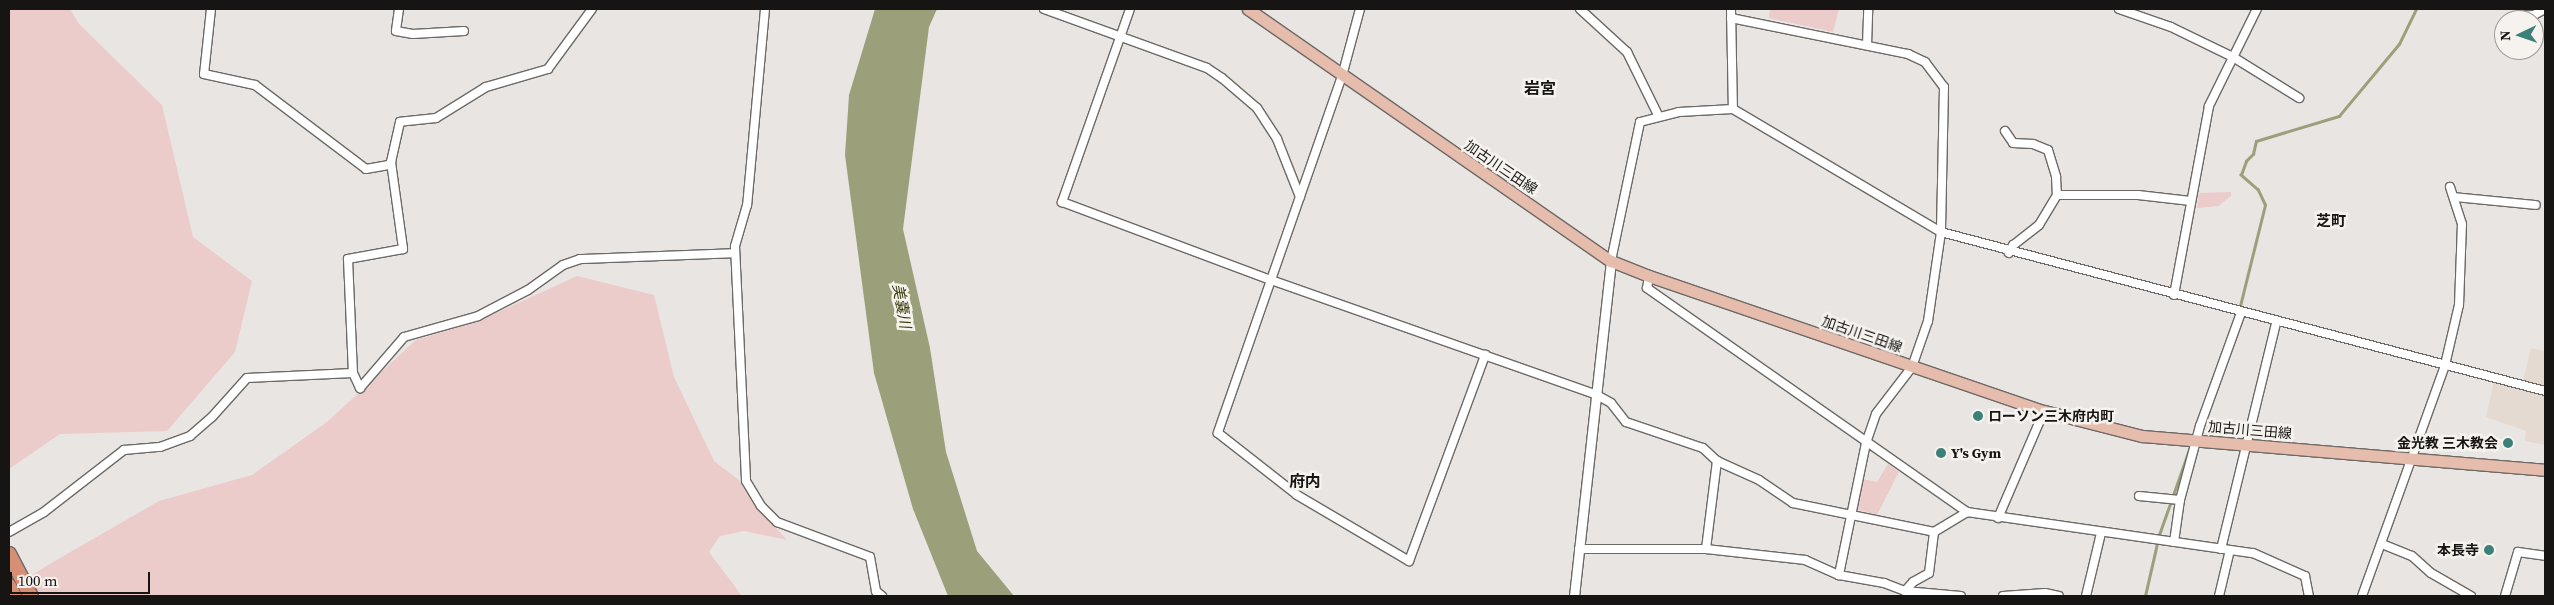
<!DOCTYPE html>
<meta charset="utf-8">
<style>
body{margin:0}
#map{position:relative;width:2554px;height:605px;overflow:hidden;background:#e9e5e2;font-family:"Source Serif 4","Noto Sans JP",serif}
div>[style]{position:absolute}
[style*='--x']{left:calc(var(--x)*1px);top:calc(var(--y)*1px);width:calc(var(--w)*1px);rotate:calc(var(--a)*1deg)}
.built>*{inset:0;background:#e4dad1}
.green>*{inset:0;background:#eccbcb}
.water>*{inset:0;background:#9ba07a}
.stream>*{height:2.5px;margin:-1.25px;padding:0 1.25px;transform-origin:1.25px;border-radius:1.25px;background:#9ba07a}
.roads{filter:drop-shadow(1px 0 #6c6966) drop-shadow(-1px 0 #6c6966) drop-shadow(0 1px #6c6966) drop-shadow(0 -1px #6c6966)}
.minor>*{height:8px;margin:-4px;padding:0 4px;transform-origin:4px;border-radius:4px;background:#fff}
.tertiary>*{height:9px;margin:-4.5px;padding:0 4.5px;transform-origin:4.5px;border-radius:4.5px;background:#fff}
.primary>*{height:11px;margin:-5.5px;padding:0 5.5px;transform-origin:5.5px;border-radius:5.5px;background:#e6bcac}
.motorway>*{height:14px;margin:-7px;padding:0 7px;transform-origin:7px;border-radius:7px;background:#d68f74}
.dots>*{width:14px;height:14px;translate:-50% -50%;box-sizing:border-box;border:2px solid #f6f3ef;border-radius:50%}
span{translate:-50% -50%;white-space:nowrap;text-align:center;line-height:1.15;-webkit-text-stroke:5px #f6f3ef;paint-order:stroke}
.street-label{font-size:14px;color:#161513}
.poi-label{font-size:14px;color:#161513;font-weight:700}
.left{translate:0 -50%;text-align:left}
.right{translate:-100% -50%;text-align:right}
.neighbourhood-label{font-size:15px;color:#161513;font-weight:700}
.water-label{font-size:15px;color:#3b3f10;font-style:italic}
.quarter-label{font-size:16px;color:#161513;font-weight:700}
.frame{position:absolute;inset:0;border:10px solid #161513;pointer-events:none}
.north{position:absolute;left:2494px;top:10px;width:50px;height:50px;box-sizing:border-box;background:#f6f3ef;border:1px solid #9c9a97;border-radius:50%;rotate:267deg;font-size:14px;font-weight:700;line-height:20px;text-align:center;color:#161513}
.north::after{content:'';display:block;margin:auto;width:18px;height:22px;background:#3b8179;clip-path:polygon(50% 0,100% 100%,50% 72%,0 100%)}
.scale{position:absolute;left:10px;top:572px;width:140px;height:22px;box-sizing:border-box;border:2px solid #161513;border-top:0;padding-left:6px;font-size:15px;line-height:18px;white-space:nowrap;color:#161513;-webkit-text-stroke:4px #f6f3ef;paint-order:stroke}
</style>
<div id="map">
<div class="built">
<i style="clip-path:polygon(2531px 348px,2545px 351px,2545px 386px,2523px 381px)"></i>
<i style="clip-path:polygon(2494px 381px,2545px 394px,2545px 445px,2525px 441px,2526px 431px,2486px 417px)"></i>
</div>
<div class="green">
<i style="clip-path:polygon(9px 9px,70px 9px,79px 24px,162px 105px,193px 237px,252px 281px,235px 352px,167px 431px,60px 434px,9px 469px)"></i>
<i style="clip-path:polygon(1768px 9px,1839px 9px,1833px 32px,1769px 18px,1770px 10px)"></i>
<i style="clip-path:polygon(2231px 192px,2231px 196px,2218px 206px,2197px 208px,2199px 193px)"></i>
<i style="clip-path:polygon(577px 276px,654px 295px,674px 377px,714px 461px,739px 480px,754px 504px,787px 540px,744px 531px,720px 536px,709px 552px,742px 596px,9px 596px,9px 590px,48px 565px,159px 501px,252px 475px,327px 422px,416px 340px,477px 322px)"></i>
<i style="clip-path:polygon(1888px 464px,1899px 472px,1877px 515px,1856px 509px,1863px 479px,1877px 482px)"></i>
</div>
<div class="water">
<i style="clip-path:polygon(875px 9px,937px 9px,929px 27px,903px 229px,930px 348px,946px 452px,977px 551px,1014px 596px,948px 596px,913px 509px,874px 373px,845px 155px,849px 95px)"></i>
</div>
<div class="stream">
<i style="--x:2239;--y:310;--w:108;--a:-76.1"></i>
<i style="--x:2265;--y:205;--w:17;--a:-115"></i>
<i style="--x:2258;--y:190;--w:23;--a:-139"></i>
<i style="--x:2241;--y:175;--w:15;--a:-70"></i>
<i style="--x:2246;--y:161;--w:10;--a:-45"></i>
<i style="--x:2253;--y:154;--w:13;--a:-77"></i>
<i style="--x:2256;--y:141;--w:87;--a:-16.8"></i>
<i style="--x:2339;--y:116;--w:94;--a:-50.2"></i>
<i style="--x:2399;--y:44;--w:39;--a:-64"></i>
<i style="--x:2193;--y:437;--w:114;--a:-70.6"></i>
<i style="--x:2145;--y:596;--w:63;--a:-77.1"></i>
<i style="--x:2159;--y:535;--w:96;--a:-70.6"></i>
</div>
<div class="roads">
<div class="minor">
<i style="--x:211;--y:9;--w:65;--a:96.1"></i>
<i style="--x:204;--y:74;--w:52;--a:12.2"></i>
<i style="--x:255;--y:85;--w:139;--a:37.1"></i>
<i style="--x:366;--y:169;--w:23;--a:-10"></i>
<i style="--x:389;--y:165;--w:4;--a:-56"></i>
<i style="--x:399;--y:9;--w:22;--a:98"></i>
<i style="--x:396;--y:31;--w:17;--a:10"></i>
<i style="--x:413;--y:34;--w:51;--a:-3.4"></i>
<i style="--x:592;--y:9;--w:74;--a:126.3"></i>
<i style="--x:548;--y:69;--w:65;--a:163.8"></i>
<i style="--x:486;--y:87;--w:59;--a:148.2"></i>
<i style="--x:436;--y:118;--w:36;--a:174"></i>
<i style="--x:400;--y:122;--w:41;--a:102.7"></i>
<i style="--x:391;--y:162;--w:88;--a:82.1"></i>
<i style="--x:403;--y:249;--w:56;--a:169.7"></i>
<i style="--x:348;--y:259;--w:114;--a:87.5"></i>
<i style="--x:353;--y:373;--w:17;--a:65"></i>
<i style="--x:360;--y:388;--w:67;--a:-49.2"></i>
<i style="--x:404;--y:337;--w:77;--a:-15.8"></i>
<i style="--x:478;--y:316;--w:56;--a:-27.5"></i>
<i style="--x:528;--y:290;--w:43;--a:-35.5"></i>
<i style="--x:563;--y:265;--w:18;--a:-19"></i>
<i style="--x:580;--y:259;--w:155;--a:-2.2"></i>
<i style="--x:765;--y:9;--w:197;--a:95.2"></i>
<i style="--x:747;--y:205;--w:43;--a:106.3"></i>
<i style="--x:735;--y:246;--w:235;--a:87.3"></i>
<i style="--x:746;--y:481;--w:29;--a:59"></i>
<i style="--x:761;--y:506;--w:23;--a:45"></i>
<i style="--x:777;--y:522;--w:99;--a:20.6"></i>
<i style="--x:870;--y:557;--w:35;--a:80"></i>
<i style="--x:876;--y:591;--w:8;--a:40"></i>
<i style="--x:1044;--y:9;--w:173;--a:19.9"></i>
<i style="--x:1207;--y:68;--w:18;--a:34"></i>
<i style="--x:1222;--y:78;--w:46;--a:40.6"></i>
<i style="--x:1257;--y:108;--w:37;--a:57"></i>
<i style="--x:1277;--y:139;--w:62;--a:68.4"></i>
<i style="--x:1130;--y:9;--w:205;--a:109.4"></i>
<i style="--x:1062;--y:202;--w:223;--a:20.5"></i>
<i style="--x:1271;--y:280;--w:343;--a:19.4"></i>
<i style="--x:1595;--y:394;--w:18;--a:29"></i>
<i style="--x:1611;--y:403;--w:24;--a:52"></i>
<i style="--x:1626;--y:422;--w:81;--a:18.7"></i>
<i style="--x:1703;--y:448;--w:19;--a:43"></i>
<i style="--x:1717;--y:461;--w:46;--a:24.3"></i>
<i style="--x:1759;--y:480;--w:41;--a:34.1"></i>
<i style="--x:1793;--y:503;--w:144;--a:11.6"></i>
<i style="--x:1934;--y:532;--w:39;--a:-31"></i>
<i style="--x:1360;--y:9;--w:69;--a:105"></i>
<i style="--x:1342;--y:76;--w:378;--a:109.2"></i>
<i style="--x:1218;--y:433;--w:100;--a:38.1"></i>
<i style="--x:1297;--y:495;--w:130;--a:30.5"></i>
<i style="--x:1409;--y:561;--w:220;--a:-69.7"></i>
<i style="--x:1580;--y:9;--w:64;--a:42.5"></i>
<i style="--x:1627;--y:52;--w:70;--a:63.8"></i>
<i style="--x:1731;--y:9;--w:100;--a:88.9"></i>
<i style="--x:2119;--y:9;--w:55;--a:19.1"></i>
<i style="--x:2171;--y:27;--w:69;--a:25.8"></i>
<i style="--x:2233;--y:57;--w:78;--a:31.8"></i>
<i style="--x:1731;--y:18;--w:181;--a:11.5"></i>
<i style="--x:1908;--y:54;--w:19;--a:25"></i>
<i style="--x:1925;--y:62;--w:31;--a:53"></i>
<i style="--x:1944;--y:87;--w:145;--a:91.2"></i>
<i style="--x:1941;--y:232;--w:90;--a:98.3"></i>
<i style="--x:1928;--y:321;--w:49;--a:109.2"></i>
<i style="--x:1912;--y:367;--w:59;--a:127.5"></i>
<i style="--x:1876;--y:414;--w:31;--a:109"></i>
<i style="--x:1866;--y:443;--w:135;--a:101.6"></i>
<i style="--x:2516;--y:20;--w:4;--a:-90"></i>
<i style="--x:2516;--y:16;--w:18;--a:-3"></i>
<i style="--x:2534;--y:15;--w:13;--a:-29"></i>
<i style="--x:1867;--y:45;--w:36;--a:-88"></i>
<i style="--x:2005;--y:131;--w:14;--a:56"></i>
<i style="--x:2013;--y:143;--w:20;--a:3"></i>
<i style="--x:2033;--y:144;--w:16;--a:22"></i>
<i style="--x:2048;--y:150;--w:28;--a:73"></i>
<i style="--x:2056;--y:177;--w:18;--a:87"></i>
<i style="--x:2057;--y:195;--w:35;--a:121"></i>
<i style="--x:2039;--y:225;--w:33;--a:142"></i>
<i style="--x:2013;--y:245;--w:9;--a:117"></i>
<i style="--x:2057;--y:195;--w:81;--a:0"></i>
<i style="--x:2138;--y:195;--w:53;--a:6.5"></i>
<i style="--x:2454;--y:197;--w:82;--a:5.6"></i>
<i style="--x:1611;--y:261;--w:142;--a:-78.2"></i>
<i style="--x:1640;--y:122;--w:40;--a:-14.4"></i>
<i style="--x:1679;--y:112;--w:54;--a:-3.2"></i>
<i style="--x:1733;--y:109;--w:242;--a:30.6"></i>
<i style="--x:1941;--y:232;--w:625;--a:14.75"></i>
<i style="--x:1649;--y:276;--w:12;--a:99"></i>
<i style="--x:1647;--y:288;--w:391;--a:35"></i>
<i style="--x:1967;--y:512;--w:289;--a:8.2"></i>
<i style="--x:2253;--y:553;--w:57;--a:23.9"></i>
<i style="--x:2305;--y:576;--w:20;--a:79"></i>
<i style="--x:2174;--y:295;--w:192;--a:-79.5"></i>
<i style="--x:2209;--y:106;--w:108;--a:-63.7"></i>
<i style="--x:2139;--y:496;--w:41;--a:5.6"></i>
<i style="--x:1998;--y:518;--w:116;--a:-66.7"></i>
<i style="--x:9;--y:532;--w:40;--a:-29.7"></i>
<i style="--x:44;--y:512;--w:101;--a:-37.8"></i>
<i style="--x:124;--y:450;--w:36;--a:-5"></i>
<i style="--x:160;--y:447;--w:32;--a:-20"></i>
<i style="--x:190;--y:436;--w:29;--a:-41"></i>
<i style="--x:212;--y:417;--w:52;--a:-48.1"></i>
<i style="--x:247;--y:378;--w:106;--a:-2.7"></i>
<i style="--x:2174;--y:542;--w:42;--a:-81.9"></i>
<i style="--x:2180;--y:500;--w:77;--a:-74.9"></i>
<i style="--x:2200;--y:426;--w:120;--a:-70.1"></i>
<i style="--x:2382;--y:544;--w:32;--a:22"></i>
<i style="--x:2412;--y:556;--w:25;--a:42"></i>
<i style="--x:2431;--y:573;--w:46;--a:29.9"></i>
<i style="--x:1579;--y:549;--w:127;--a:0"></i>
<i style="--x:1706;--y:549;--w:100;--a:6.3"></i>
<i style="--x:1805;--y:560;--w:37;--a:24"></i>
<i style="--x:1839;--y:575;--w:46;--a:10.1"></i>
<i style="--x:1884;--y:583;--w:22;--a:21"></i>
<i style="--x:1905;--y:591;--w:56;--a:5.1"></i>
<i style="--x:1706;--y:549;--w:89;--a:-82.9"></i>
<i style="--x:2221;--y:549;--w:233;--a:-76.3"></i>
<i style="--x:1905;--y:591;--w:12;--a:-48"></i>
<i style="--x:1913;--y:582;--w:18;--a:-29"></i>
<i style="--x:1929;--y:573;--w:41;--a:-83"></i>
<i style="--x:2003;--y:596;--w:42;--a:-4.1"></i>
<i style="--x:2045;--y:593;--w:14;--a:12"></i>
<i style="--x:2086;--y:596;--w:65;--a:-76.6"></i>
<i style="--x:2219;--y:596;--w:47;--a:-76.6"></i>
<i style="--x:2362;--y:596;--w:245;--a:-70.2"></i>
<i style="--x:2445;--y:365;--w:62;--a:-76.9"></i>
<i style="--x:2459;--y:305;--w:81;--a:-87.9"></i>
<i style="--x:2462;--y:224;--w:39;--a:-108"></i>
<i style="--x:2505;--y:596;--w:46;--a:-73.5"></i>
<i style="--x:2518;--y:552;--w:27;--a:8"></i>
</div>
<div class="tertiary">
<i style="--x:1574;--y:596;--w:337;--a:-83.7"></i>
</div>
<div class="primary">
<i style="--x:1248;--y:9;--w:442;--a:34.8"></i>
<i style="--x:1611;--y:261;--w:41;--a:21.5"></i>
<i style="--x:1649;--y:276;--w:417;--a:18.9"></i>
<i style="--x:2044;--y:411;--w:101;--a:14.3"></i>
<i style="--x:2142;--y:436;--w:404;--a:4.8"></i>
</div>
<div class="motorway">
<i style="--x:9;--y:554;--w:47;--a:62.4"></i>
<i style="--x:9;--y:586;--w:11;--a:63"></i>
</div>
</div>
<div class="dots">
<i style="left:1978px;top:416px;background:#3b8179"></i>
<i style="left:2508px;top:443px;background:#3b8179"></i>
<i style="left:1941px;top:453px;background:#3b8179"></i>
<i style="left:2489px;top:550px;background:#3b8179"></i>
</div>
<div class="street-label">
<span style="left:1501px;top:167px;rotate:34deg">加古川三田線</span>
<span style="left:1862px;top:334px;rotate:19deg">加古川三田線</span>
<span style="left:2250px;top:430px;rotate:5deg">加古川三田線</span>
</div>
<div class="poi-label">
<span class="left" style="left:1988px;top:416px">ローソン三木府内町</span>
<span class="right" style="left:2498px;top:443px">金光教 三木教会</span>
<span class="left" style="left:1951px;top:453px">Y's Gym</span>
<span class="right" style="left:2479px;top:550px">本長寺</span>
</div>
<div class="neighbourhood-label">
<span style="left:2331px;top:221px">芝町</span>
</div>
<div class="water-label">
<span style="left:902px;top:306px;rotate:80deg">美嚢川</span>
</div>
<div class="quarter-label">
<span style="left:1540px;top:88px">岩宮</span>
<span style="left:1305px;top:481px">府内</span>
</div>
<div class="frame"></div>
<div class="north">N</div>
<div class="scale">100 m</div>
</div>
